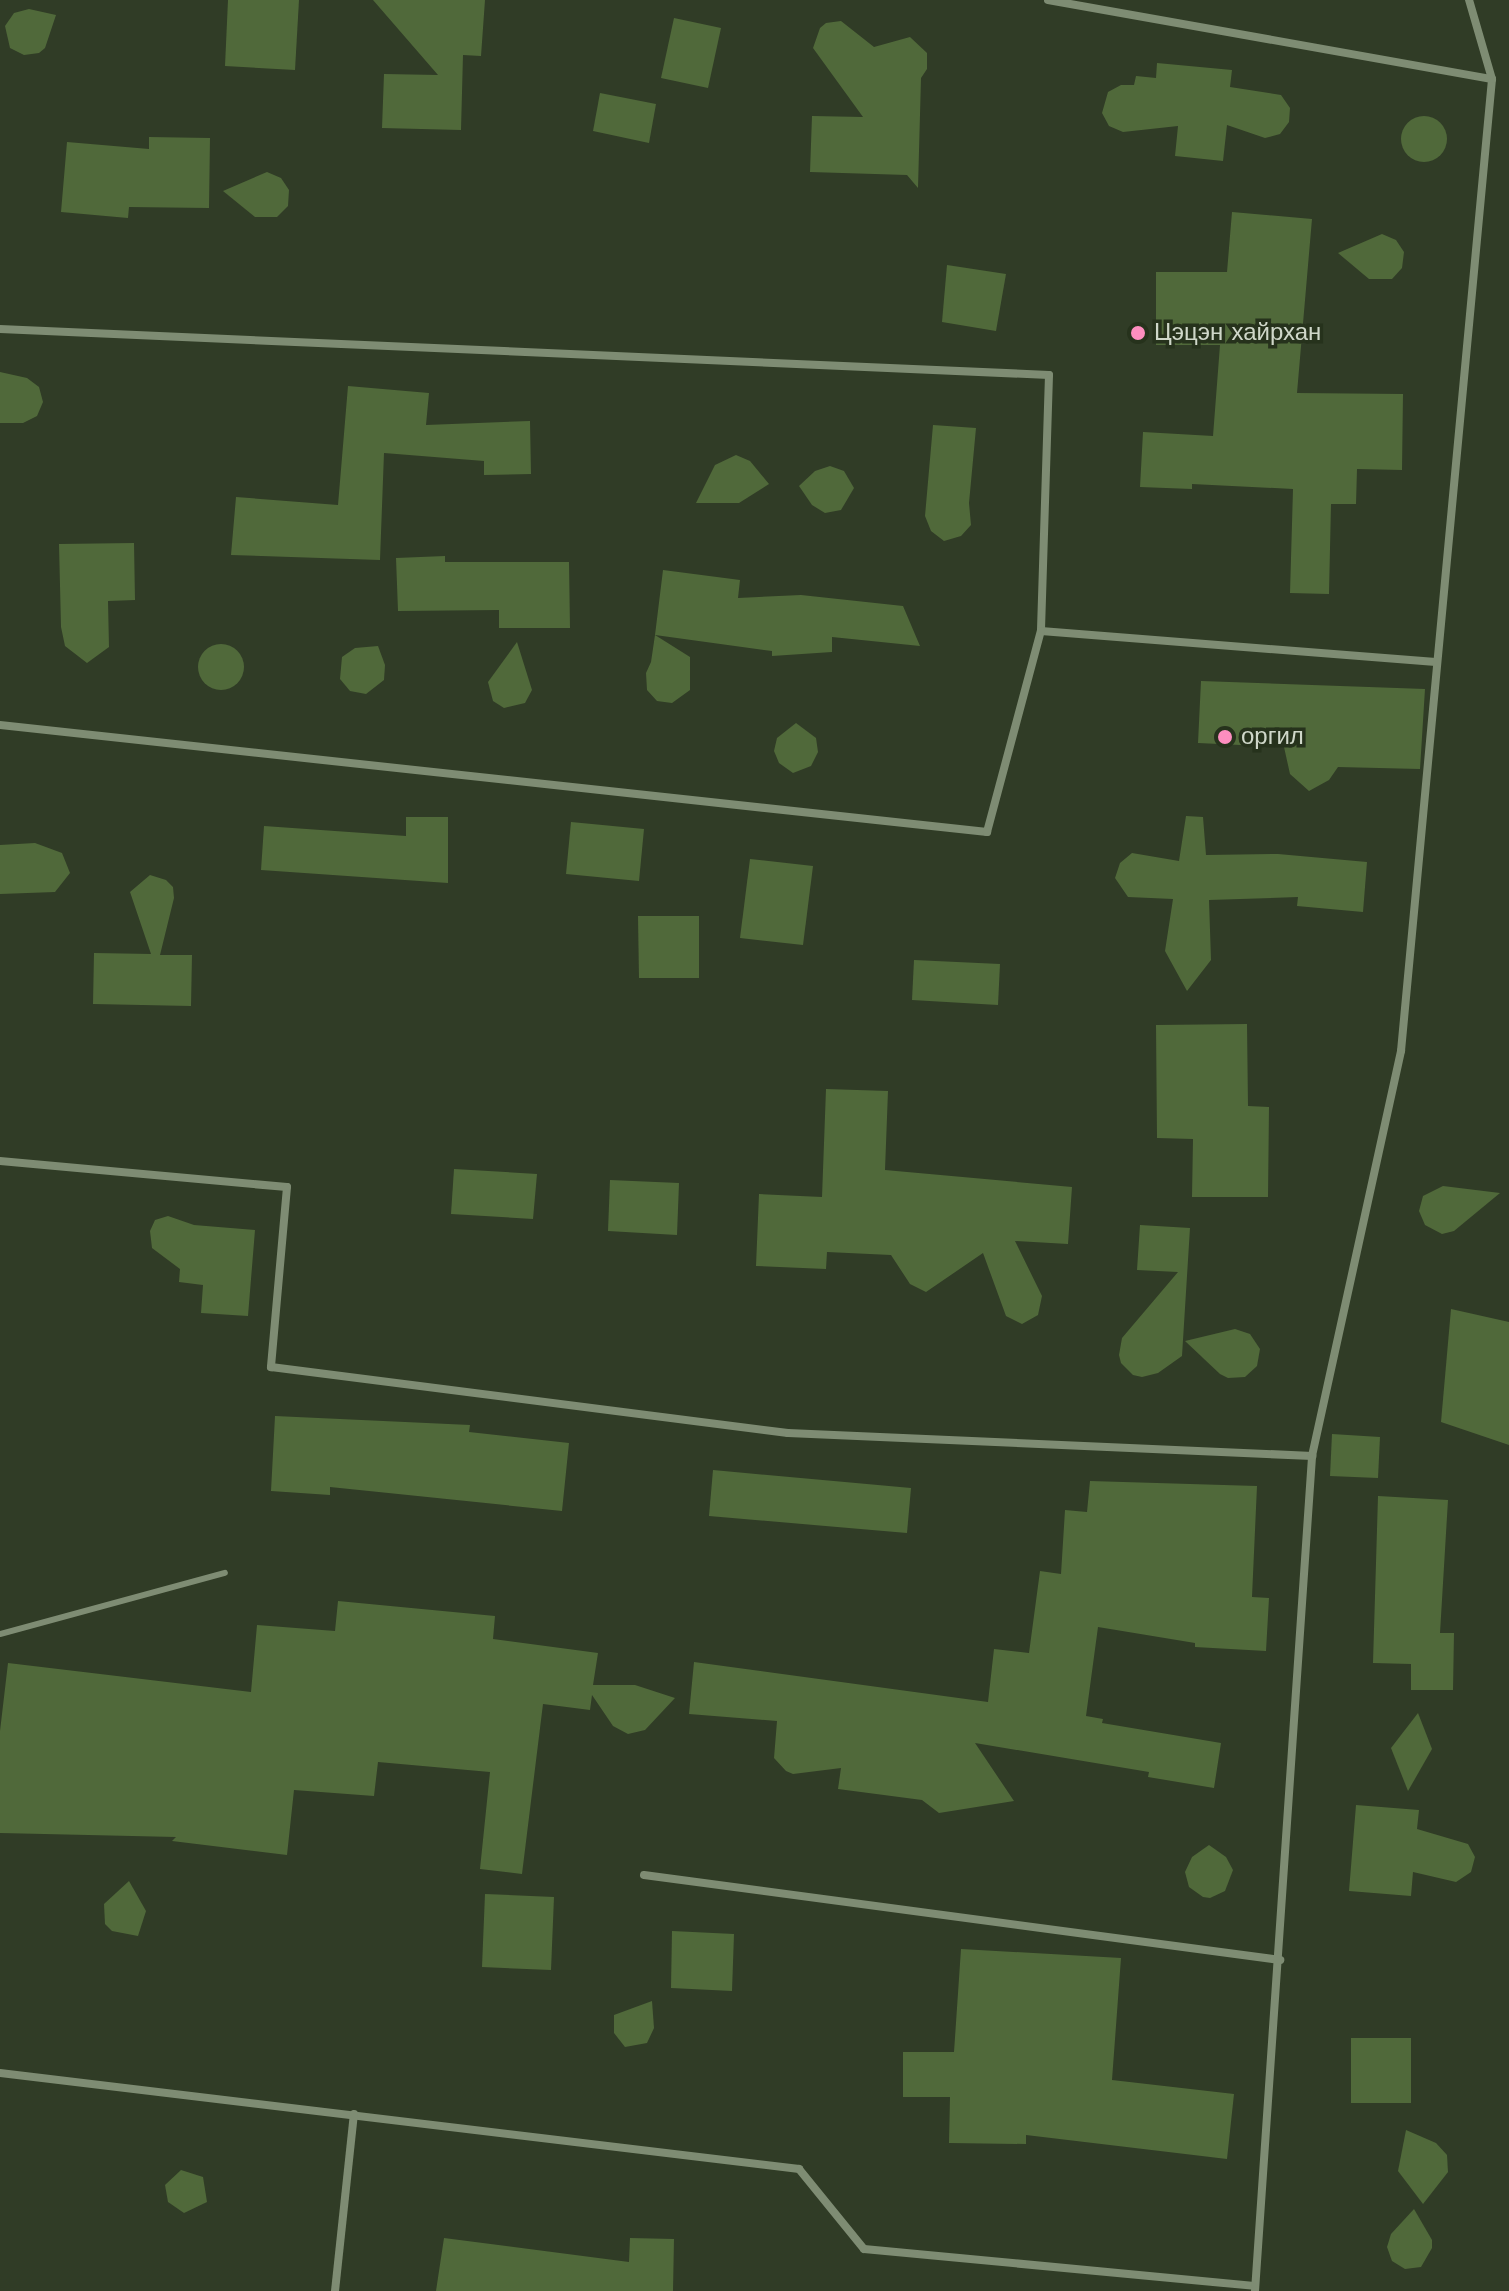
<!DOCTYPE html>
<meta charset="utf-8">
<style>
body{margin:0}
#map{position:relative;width:1509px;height:2291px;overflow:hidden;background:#303c26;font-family:"Work Sans",sans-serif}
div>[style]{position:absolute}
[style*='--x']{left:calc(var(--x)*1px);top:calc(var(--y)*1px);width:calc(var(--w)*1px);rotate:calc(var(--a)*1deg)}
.building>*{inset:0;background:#50693a}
.round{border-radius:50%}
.service>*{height:6px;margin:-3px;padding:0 3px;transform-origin:3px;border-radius:3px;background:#7e8c73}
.minor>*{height:8px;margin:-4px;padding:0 4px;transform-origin:4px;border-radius:4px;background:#7e8c73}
.dots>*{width:22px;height:22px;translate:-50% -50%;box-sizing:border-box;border:4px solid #26321c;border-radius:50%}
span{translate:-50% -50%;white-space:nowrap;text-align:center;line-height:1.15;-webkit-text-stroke:7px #26321c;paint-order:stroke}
.poi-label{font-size:24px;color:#cfd7c9}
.left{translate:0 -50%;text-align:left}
</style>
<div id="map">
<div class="building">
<i style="clip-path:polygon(228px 0,299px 0,295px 70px,225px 66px)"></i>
<i style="clip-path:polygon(373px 0,485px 0,481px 56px,463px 55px,461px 130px,382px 128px,384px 74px,438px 75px)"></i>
<i style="clip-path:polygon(29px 9px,56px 15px,45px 48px,39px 53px,24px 55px,10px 48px,5px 26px,14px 13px)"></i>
<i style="clip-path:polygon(674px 18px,721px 28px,708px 88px,661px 78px)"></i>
<i style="clip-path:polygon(841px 21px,874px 47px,910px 37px,927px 53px,927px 69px,921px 78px,918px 188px,907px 175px,810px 172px,812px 116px,863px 117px,813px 48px,820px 28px,826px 23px)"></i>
<i style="clip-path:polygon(1157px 63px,1232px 70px,1230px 87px,1281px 95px,1290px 108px,1289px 122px,1280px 134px,1265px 138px,1227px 125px,1223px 161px,1175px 156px,1178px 126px,1123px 132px,1109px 126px,1102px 113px,1108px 92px,1121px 85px,1134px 85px,1136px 76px,1156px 78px)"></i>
<i style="clip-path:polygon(600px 93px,656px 104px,649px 143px,593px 131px)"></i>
<i class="round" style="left:1401px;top:116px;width:46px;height:46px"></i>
<i style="clip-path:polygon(149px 137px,210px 138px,209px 208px,129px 207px,128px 218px,61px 212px,67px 142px,149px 149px)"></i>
<i style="clip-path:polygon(267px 172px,281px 178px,289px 190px,288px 206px,277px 217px,255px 217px,223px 191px)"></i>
<i style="clip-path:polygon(1232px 212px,1312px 219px,1297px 393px,1403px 394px,1402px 470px,1357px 469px,1356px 504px,1331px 504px,1329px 594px,1290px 593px,1293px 489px,1192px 484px,1192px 489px,1140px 487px,1143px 432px,1213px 436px,1220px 345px,1156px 345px,1156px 272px,1227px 272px)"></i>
<i style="clip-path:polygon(1382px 234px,1396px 240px,1404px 252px,1402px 268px,1392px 279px,1369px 279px,1338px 253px)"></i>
<i style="clip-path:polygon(947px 265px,1006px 274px,996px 331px,942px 322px)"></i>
<i style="clip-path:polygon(0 372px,27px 378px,39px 387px,43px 402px,37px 416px,23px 423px,0 423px)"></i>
<i style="clip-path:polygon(348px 386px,429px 393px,426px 425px,530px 421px,531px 474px,484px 475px,484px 461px,384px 453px,380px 560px,231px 555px,236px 497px,338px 505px)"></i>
<i style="clip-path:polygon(933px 425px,976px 428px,969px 503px,971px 525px,961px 536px,944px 541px,931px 531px,925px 516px)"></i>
<i style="clip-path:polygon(736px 455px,750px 461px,769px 484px,739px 503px,696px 503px,715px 465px)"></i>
<i style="clip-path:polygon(830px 466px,844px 471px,854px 488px,841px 510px,825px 513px,812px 505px,799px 486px,815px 471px)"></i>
<i style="clip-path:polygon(134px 543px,135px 600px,108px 601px,109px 647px,87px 663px,65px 646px,61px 627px,59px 544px)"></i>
<i style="clip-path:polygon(445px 556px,445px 562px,569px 562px,570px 628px,499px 628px,499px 610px,398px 611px,396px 558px)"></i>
<i style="clip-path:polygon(663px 570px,740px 580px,738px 598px,801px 595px,903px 606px,920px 646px,832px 637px,832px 652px,772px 656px,772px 651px,655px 635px)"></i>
<i style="clip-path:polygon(655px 635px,690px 657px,690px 690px,672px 703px,657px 701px,647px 690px,646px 673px,651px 662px)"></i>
<i style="clip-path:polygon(517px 642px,532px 690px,525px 703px,504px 708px,493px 701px,488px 682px)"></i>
<i class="round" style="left:198px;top:644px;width:46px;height:46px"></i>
<i style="clip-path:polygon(378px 646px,385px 665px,384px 680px,366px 694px,350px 691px,340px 679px,342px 657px,355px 648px)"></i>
<i style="clip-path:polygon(1201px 681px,1425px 689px,1420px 769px,1338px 767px,1329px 780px,1309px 791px,1290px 774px,1284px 747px,1198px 743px)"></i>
<i style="clip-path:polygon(796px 723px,816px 738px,818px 752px,811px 766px,793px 773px,779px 763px,774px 751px,777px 738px)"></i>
<i style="clip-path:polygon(1186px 816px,1203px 817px,1206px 855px,1278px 854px,1367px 862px,1363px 912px,1297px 906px,1298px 897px,1209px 900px,1211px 960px,1187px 991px,1165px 951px,1173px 899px,1128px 897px,1115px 878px,1120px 863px,1132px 853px,1179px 861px)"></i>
<i style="clip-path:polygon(406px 817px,448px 817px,448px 883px,261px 870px,264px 826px,406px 836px)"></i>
<i style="clip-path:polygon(571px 822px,644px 829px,639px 881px,566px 874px)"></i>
<i style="clip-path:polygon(35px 843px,62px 853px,70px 873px,55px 892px,0 894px,0 845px)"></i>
<i style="clip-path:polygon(750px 859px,813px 866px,803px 945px,740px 938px)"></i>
<i style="clip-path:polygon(150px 875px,166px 880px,173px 887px,174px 898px,160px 955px,192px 955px,191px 1006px,93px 1004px,94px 953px,151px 954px,130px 892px)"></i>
<i style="clip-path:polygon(638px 916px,699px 916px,699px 978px,639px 978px)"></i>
<i style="clip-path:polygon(914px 960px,1000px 964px,998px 1005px,912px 1000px)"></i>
<i style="clip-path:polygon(1247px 1024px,1248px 1106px,1269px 1107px,1268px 1197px,1192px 1197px,1193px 1139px,1157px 1138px,1156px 1025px)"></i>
<i style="clip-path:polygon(826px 1089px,888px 1091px,885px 1170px,1072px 1187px,1068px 1244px,1015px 1241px,1042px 1296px,1038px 1315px,1022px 1324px,1006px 1316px,983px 1253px,926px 1292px,910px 1284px,891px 1255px,827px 1252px,826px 1269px,756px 1266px,759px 1194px,822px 1197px)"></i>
<i style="clip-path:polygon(454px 1169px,537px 1174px,533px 1219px,451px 1214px)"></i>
<i style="clip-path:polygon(610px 1180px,679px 1183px,677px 1235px,608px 1231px)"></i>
<i style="clip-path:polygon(1443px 1186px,1500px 1193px,1454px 1231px,1442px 1234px,1425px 1225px,1419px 1211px,1423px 1196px)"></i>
<i style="clip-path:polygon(168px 1216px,194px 1225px,255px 1230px,248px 1316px,201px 1313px,203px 1285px,179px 1282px,180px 1269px,152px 1248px,150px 1231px,155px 1220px)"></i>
<i style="clip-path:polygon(1140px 1225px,1190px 1228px,1182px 1356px,1158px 1373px,1142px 1377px,1133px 1375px,1121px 1363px,1119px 1355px,1122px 1338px,1178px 1272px,1137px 1270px)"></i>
<i style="clip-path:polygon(1451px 1309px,1509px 1322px,1509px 1445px,1441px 1422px)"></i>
<i style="clip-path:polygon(1235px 1329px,1250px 1334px,1260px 1349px,1257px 1366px,1245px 1377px,1228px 1378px,1220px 1374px,1185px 1341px)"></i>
<i style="clip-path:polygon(275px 1416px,470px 1425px,469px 1432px,569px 1443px,562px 1511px,330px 1487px,330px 1495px,271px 1491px)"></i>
<i style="clip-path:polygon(1332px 1434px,1380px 1437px,1378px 1478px,1330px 1476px)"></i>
<i style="clip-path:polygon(713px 1470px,911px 1488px,907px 1533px,709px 1516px)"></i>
<i style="clip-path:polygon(1090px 1481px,1257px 1486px,1252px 1597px,1269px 1598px,1266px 1651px,1195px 1647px,1195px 1643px,1098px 1627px,1086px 1716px,1103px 1719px,1102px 1723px,1221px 1743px,1214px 1788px,1148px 1777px,1149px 1772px,975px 1743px,1014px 1801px,939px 1813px,922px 1800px,838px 1789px,841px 1768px,793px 1774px,786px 1771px,774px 1758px,777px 1721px,689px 1714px,694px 1662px,988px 1702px,994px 1649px,1029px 1653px,1040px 1571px,1061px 1574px,1065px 1510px,1087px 1512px)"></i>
<i style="clip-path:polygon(1378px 1496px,1448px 1500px,1440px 1633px,1454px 1633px,1453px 1690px,1411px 1690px,1411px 1664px,1373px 1663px)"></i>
<i style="clip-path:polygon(338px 1601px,495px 1616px,493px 1639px,598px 1653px,593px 1685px,635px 1685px,675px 1698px,645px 1730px,628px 1734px,613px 1726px,592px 1695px,590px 1710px,543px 1704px,522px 1874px,480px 1869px,490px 1772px,378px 1762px,374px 1796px,294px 1790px,287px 1855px,172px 1841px,176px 1837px,0 1833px,0 1731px,8px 1663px,251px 1692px,257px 1625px,335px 1631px)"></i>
<i style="clip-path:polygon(1418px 1713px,1432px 1749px,1408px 1791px,1391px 1748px)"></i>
<i style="clip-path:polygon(1356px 1805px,1419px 1810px,1417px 1829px,1468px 1844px,1475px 1857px,1471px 1872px,1456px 1882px,1413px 1872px,1411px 1896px,1349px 1891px)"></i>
<i style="clip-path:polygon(1209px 1845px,1226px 1857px,1233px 1870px,1225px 1891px,1210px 1898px,1203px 1897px,1189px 1887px,1185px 1872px,1192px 1857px)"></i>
<i style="clip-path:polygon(129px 1881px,146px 1911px,138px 1936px,112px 1931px,105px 1924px,104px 1904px)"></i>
<i style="clip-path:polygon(485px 1894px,554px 1897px,551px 1970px,482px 1967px)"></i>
<i style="clip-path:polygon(672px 1931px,734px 1934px,732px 1991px,671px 1988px)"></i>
<i style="clip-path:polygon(961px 1949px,1121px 1958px,1112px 2080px,1234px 2094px,1227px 2159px,1026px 2135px,1026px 2144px,949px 2143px,950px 2097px,903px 2097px,903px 2052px,954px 2052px)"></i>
<i style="clip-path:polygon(652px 2001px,654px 2028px,647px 2043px,625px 2047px,614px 2033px,614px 2015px)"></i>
<i style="clip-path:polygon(1351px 2038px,1411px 2038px,1411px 2103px,1351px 2103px)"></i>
<i style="clip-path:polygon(1406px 2130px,1436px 2143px,1447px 2155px,1448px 2172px,1423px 2204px,1398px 2171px)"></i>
<i style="clip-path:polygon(181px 2170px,203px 2177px,207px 2202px,184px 2213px,168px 2202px,165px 2185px)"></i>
<i style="clip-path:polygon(1414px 2209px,1432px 2240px,1432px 2248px,1421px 2267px,1405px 2269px,1392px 2261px,1387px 2247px,1391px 2234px)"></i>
<i style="clip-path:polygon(444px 2238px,629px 2262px,630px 2238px,674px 2239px,673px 2291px,436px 2291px)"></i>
</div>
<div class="service">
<i style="--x:0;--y:1634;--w:233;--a:-15.2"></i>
</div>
<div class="minor">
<i style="--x:1048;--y:0;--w:451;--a:10.1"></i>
<i style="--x:0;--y:329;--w:1050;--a:2.51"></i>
<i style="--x:1049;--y:375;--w:256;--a:91.8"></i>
<i style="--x:1041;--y:631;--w:396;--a:4.5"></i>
<i style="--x:0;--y:725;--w:993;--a:6.19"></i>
<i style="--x:987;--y:832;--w:208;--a:-75"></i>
<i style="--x:0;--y:1161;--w:288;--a:5.2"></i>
<i style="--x:287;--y:1187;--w:181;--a:95.1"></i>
<i style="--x:271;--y:1367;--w:521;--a:7.28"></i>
<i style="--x:788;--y:1433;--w:525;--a:2.51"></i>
<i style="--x:644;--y:1875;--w:642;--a:7.61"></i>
<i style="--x:0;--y:2073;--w:805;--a:6.85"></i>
<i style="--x:799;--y:2169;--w:103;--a:50.9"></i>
<i style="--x:864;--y:2249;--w:392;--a:5.4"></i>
<i style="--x:335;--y:2291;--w:178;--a:-83.9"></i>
<i style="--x:1255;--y:2291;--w:837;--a:-86.09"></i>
<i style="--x:1312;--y:1456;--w:415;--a:-77.6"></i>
<i style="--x:1401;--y:1051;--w:976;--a:-84.65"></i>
<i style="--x:1492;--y:79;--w:82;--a:-106.2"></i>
</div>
<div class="dots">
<i style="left:1138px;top:333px;background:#fd8ebf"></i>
<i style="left:1225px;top:737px;background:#fd8ebf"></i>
</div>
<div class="poi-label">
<span class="left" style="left:1154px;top:333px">Цэцэн хайрхан</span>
<span class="left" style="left:1241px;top:737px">оргил</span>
</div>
</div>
